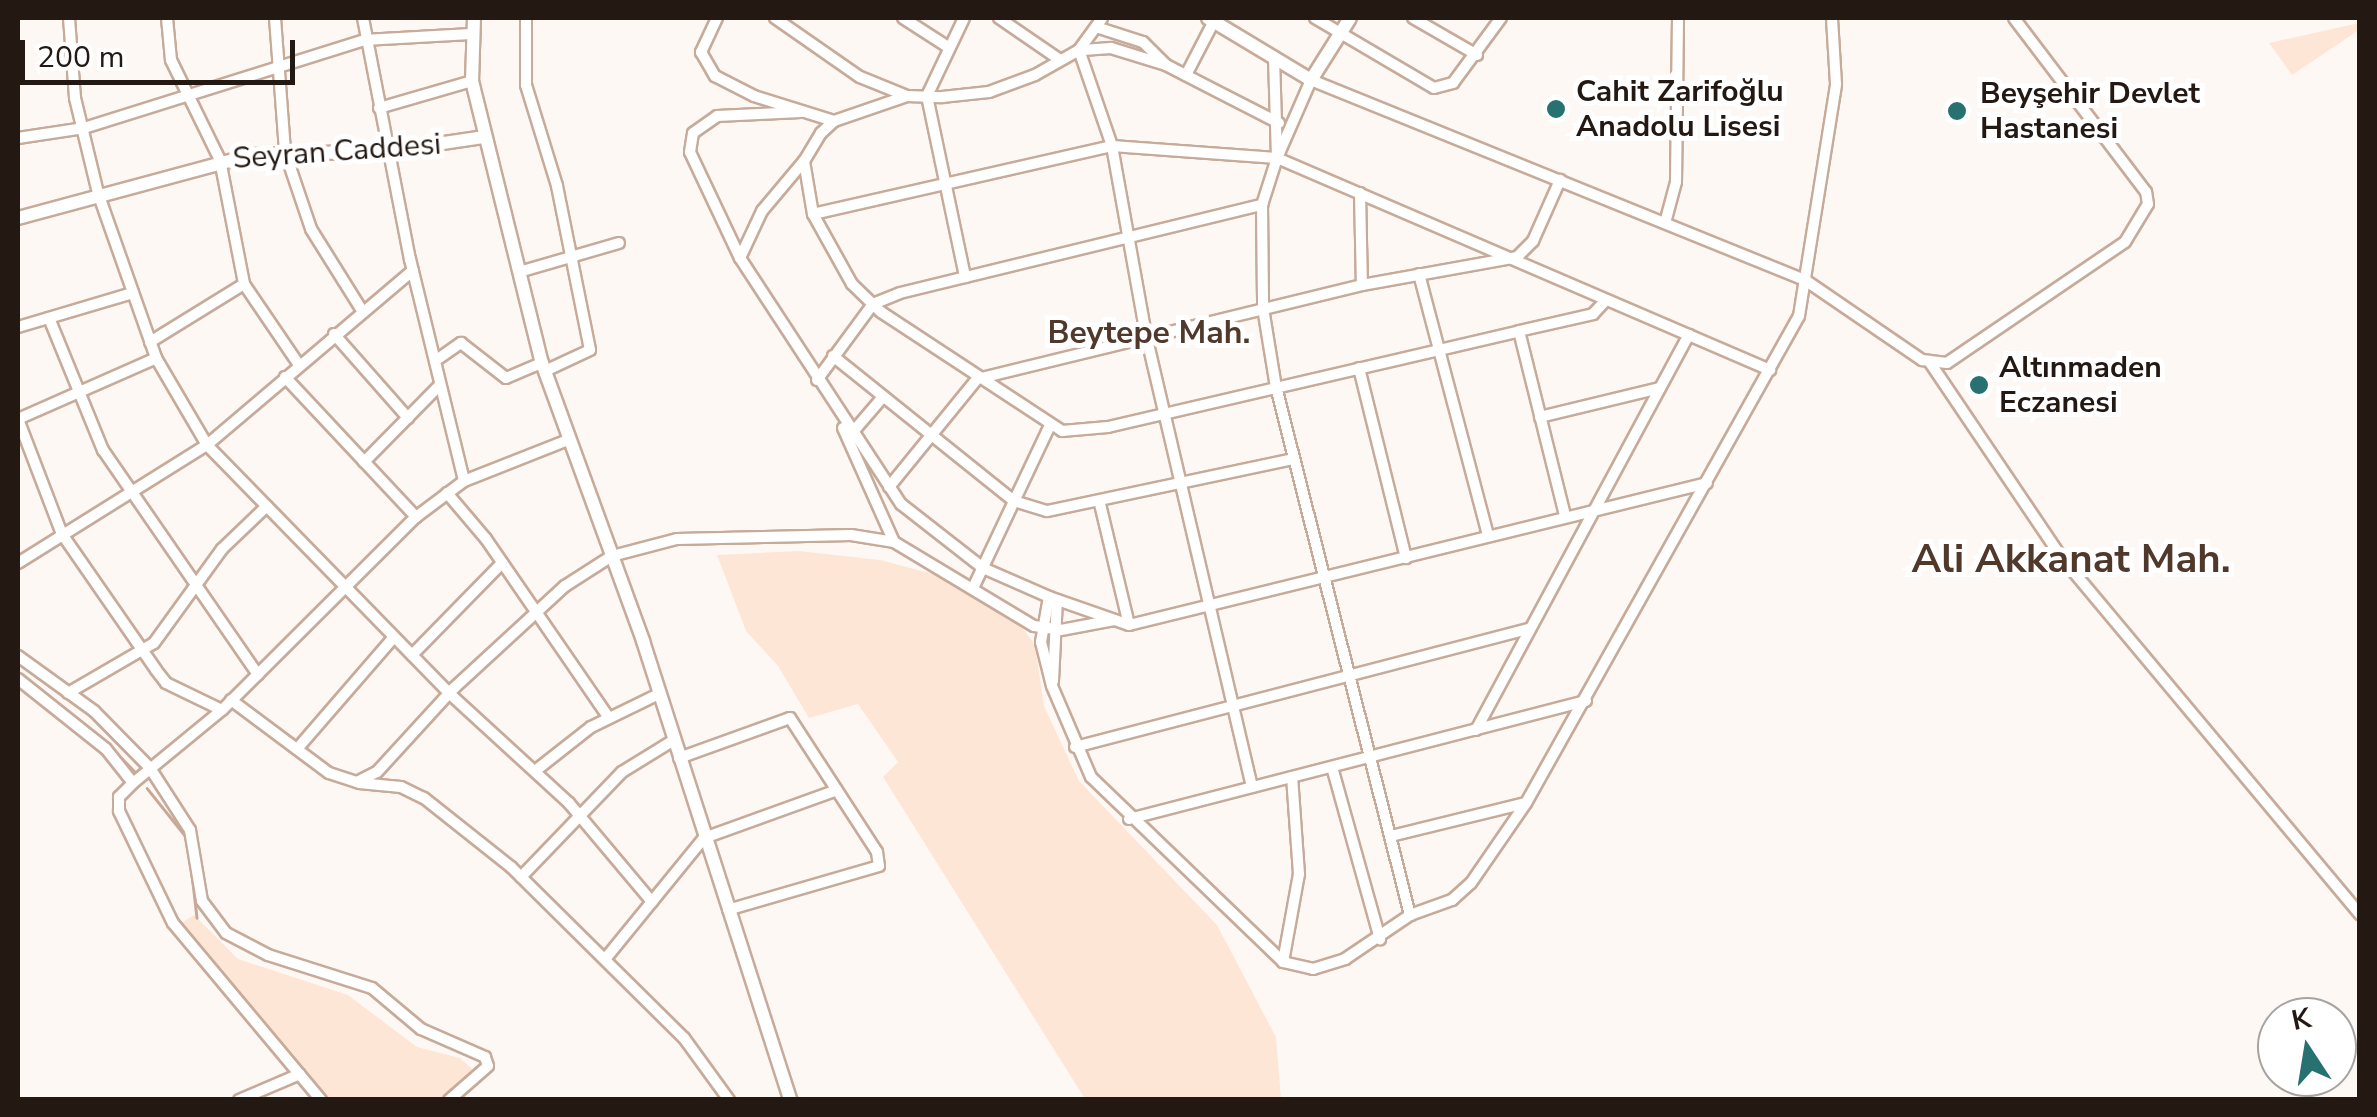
<!DOCTYPE html>
<meta charset="utf-8">
<style>
body{margin:0}
#map{position:relative;width:2377px;height:1117px;overflow:hidden;background:#fef8f5;font-family:"Nunito Sans",sans-serif}
div>[style]{position:absolute}
[style*='--x']{left:calc(var(--x)*1px);top:calc(var(--y)*1px);width:calc(var(--w)*1px);rotate:calc(var(--a)*1deg)}
.green>*{inset:0;background:#fee6d7}
.stream>*{height:2.5px;margin:-1.25px;padding:0 1.25px;transform-origin:1.25px;border-radius:1.25px;background:#c8a895}
.roads{filter:drop-shadow(2px 0 #c7ab9a) drop-shadow(-2px 0 #c7ab9a) drop-shadow(0 2px #c7ab9a) drop-shadow(0 -2px #c7ab9a)}
.minor>*{height:10px;margin:-5px;padding:0 5px;transform-origin:5px;border-radius:5px;background:#fff}
.tertiary>*{height:12px;margin:-6px;padding:0 6px;transform-origin:6px;border-radius:6px;background:#fff}
.dots>*{width:28px;height:28px;translate:-50% -50%;box-sizing:border-box;border:5px solid #fff;border-radius:50%}
span{translate:-50% -50%;white-space:nowrap;text-align:center;line-height:1.15;-webkit-text-stroke:10px #fff;paint-order:stroke}
.poi-label{font-size:30px;color:#231812;font-weight:700}
.left{translate:0 -50%;text-align:left}
.street-label{font-size:30px;color:#231812}
.neighbourhood-label{font-size:32px;color:#50392b;font-weight:700}
.district-label{font-size:40px;color:#50392b;font-weight:700}
.frame{position:absolute;inset:0;border:20px solid #231812;pointer-events:none}
.north{position:absolute;left:2257px;top:997px;width:100px;height:100px;box-sizing:border-box;background:#fff;border:2px solid #a7a3a0;border-radius:50%;rotate:348deg;font-size:28px;font-weight:700;line-height:40px;text-align:center;color:#231812}
.north::after{content:'';display:block;margin:auto;width:35px;height:45px;background:#277170;clip-path:polygon(50% 0,100% 100%,50% 72%,0 100%)}
.scale{position:absolute;left:20px;top:40px;width:275px;height:45px;box-sizing:border-box;border:5px solid #231812;border-top:0;padding-left:12px;font-size:30px;line-height:35px;white-space:nowrap;color:#231812;-webkit-text-stroke:8px #fff;paint-order:stroke}
</style>
<div id="map">
<div class="green">
<i style="clip-path:polygon(2359px 23px,2359px 30px,2292px 75px,2269px 43px)"></i>
<i style="clip-path:polygon(799px 551px,880px 560px,948px 578px,1020px 625px,1035px 645px,1044px 706px,1079px 781px,1217px 925px,1276px 1037px,1281px 1099px,1085px 1099px,883px 777px,898px 762px,858px 704px,809px 718px,778px 666px,746px 631px,717px 555px)"></i>
<i style="clip-path:polygon(194px 915px,238px 959px,348px 995px,417px 1047px,460px 1058px,477px 1073px,448px 1099px,325px 1099px,181px 923px)"></i>
</div>
<div class="stream">
<i style="--x:18;--y:672;--w:38;--a:39"></i>
<i style="--x:112;--y:748;--w:33;--a:46"></i>
<i style="--x:147;--y:788;--w:64;--a:51.3"></i>
<i style="--x:191;--y:865;--w:53;--a:83.5"></i>
</div>
<div class="roads">
<div class="minor">
<i style="--x:69;--y:18;--w:80;--a:85.7"></i>
<i style="--x:75;--y:98;--w:98;--a:76.4"></i>
<i style="--x:98;--y:193;--w:175;--a:70.6"></i>
<i style="--x:156;--y:358;--w:101;--a:59.6"></i>
<i style="--x:207;--y:445;--w:348;--a:45.7"></i>
<i style="--x:450;--y:694;--w:161;--a:42.5"></i>
<i style="--x:569;--y:803;--w:129;--a:50"></i>
<i style="--x:167;--y:18;--w:42;--a:84.6"></i>
<i style="--x:171;--y:60;--w:111;--a:63.9"></i>
<i style="--x:220;--y:160;--w:126;--a:79"></i>
<i style="--x:244;--y:284;--w:98;--a:55.8"></i>
<i style="--x:275;--y:18;--w:134;--a:85.7"></i>
<i style="--x:285;--y:152;--w:81;--a:71.3"></i>
<i style="--x:311;--y:229;--w:94;--a:58"></i>
<i style="--x:363;--y:18;--w:246;--a:79"></i>
<i style="--x:410;--y:259;--w:228;--a:76.3"></i>
<i style="--x:526;--y:18;--w:67;--a:90"></i>
<i style="--x:526;--y:85;--w:106;--a:72.9"></i>
<i style="--x:557;--y:186;--w:167;--a:78.6"></i>
<i style="--x:590;--y:350;--w:50;--a:155"></i>
<i style="--x:717;--y:18;--w:38;--a:115"></i>
<i style="--x:701;--y:52;--w:28;--a:60"></i>
<i style="--x:715;--y:76;--w:44;--a:27.1"></i>
<i style="--x:754;--y:96;--w:84;--a:17.4"></i>
<i style="--x:775;--y:18;--w:103;--a:34.8"></i>
<i style="--x:860;--y:77;--w:51;--a:22"></i>
<i style="--x:907;--y:96;--w:35;--a:2"></i>
<i style="--x:942;--y:97;--w:47;--a:-6.1"></i>
<i style="--x:989;--y:92;--w:49;--a:-20.3"></i>
<i style="--x:1035;--y:75;--w:51;--a:-29.6"></i>
<i style="--x:1079;--y:50;--w:39;--a:-54"></i>
<i style="--x:903;--y:18;--w:54;--a:32.8"></i>
<i style="--x:964;--y:18;--w:86;--a:115.4"></i>
<i style="--x:927;--y:96;--w:185;--a:78.1"></i>
<i style="--x:999;--y:18;--w:74;--a:34.5"></i>
<i style="--x:1315;--y:18;--w:138;--a:30.5"></i>
<i style="--x:1434;--y:88;--w:20;--a:-15"></i>
<i style="--x:1453;--y:83;--w:81;--a:-53.6"></i>
<i style="--x:1413;--y:18;--w:74;--a:30"></i>
<i style="--x:1096;--y:27;--w:49;--a:17.7"></i>
<i style="--x:1143;--y:42;--w:33;--a:45"></i>
<i style="--x:1166;--y:65;--w:127;--a:27.2"></i>
<i style="--x:1274;--y:57;--w:101;--a:88.3"></i>
<i style="--x:1277;--y:158;--w:49;--a:107.7"></i>
<i style="--x:1262;--y:205;--w:103;--a:89.4"></i>
<i style="--x:1263;--y:308;--w:80;--a:80.7"></i>
<i style="--x:1276;--y:387;--w:545;--a:75.76"></i>
<i style="--x:1166;--y:65;--w:58;--a:-162.8"></i>
<i style="--x:1111;--y:48;--w:32;--a:176"></i>
<i style="--x:1079;--y:50;--w:102;--a:71"></i>
<i style="--x:1112;--y:146;--w:192;--a:79.8"></i>
<i style="--x:1146;--y:335;--w:464;--a:76.8"></i>
<i style="--x:1186;--y:75;--w:61;--a:-62.6"></i>
<i style="--x:907;--y:96;--w:77;--a:161.1"></i>
<i style="--x:834;--y:121;--w:18;--a:137"></i>
<i style="--x:821;--y:133;--w:33;--a:121"></i>
<i style="--x:804;--y:161;--w:54;--a:80.4"></i>
<i style="--x:813;--y:214;--w:80;--a:60.9"></i>
<i style="--x:852;--y:284;--w:40;--a:44"></i>
<i style="--x:881;--y:312;--w:217;--a:33.3"></i>
<i style="--x:1062;--y:431;--w:46;--a:-5"></i>
<i style="--x:1108;--y:427;--w:422;--a:-13.1"></i>
<i style="--x:1519;--y:331;--w:76;--a:-12.9"></i>
<i style="--x:1593;--y:314;--w:18;--a:-47"></i>
<i style="--x:379;--y:108;--w:97;--a:-16.2"></i>
<i style="--x:18;--y:138;--w:67;--a:-8.6"></i>
<i style="--x:84;--y:128;--w:294;--a:-17.4"></i>
<i style="--x:364;--y:40;--w:107;--a:-3.2"></i>
<i style="--x:1277;--y:158;--w:85;--a:-66.4"></i>
<i style="--x:1311;--y:80;--w:533;--a:22.04"></i>
<i style="--x:1805;--y:280;--w:142;--a:34.4"></i>
<i style="--x:1922;--y:360;--w:25;--a:7"></i>
<i style="--x:1947;--y:363;--w:215;--a:-34.2"></i>
<i style="--x:2125;--y:242;--w:44;--a:-58.8"></i>
<i style="--x:2148;--y:204;--w:12;--a:-99"></i>
<i style="--x:2146;--y:192;--w:218;--a:-127.2"></i>
<i style="--x:804;--y:161;--w:65;--a:130"></i>
<i style="--x:762;--y:211;--w:52;--a:115.1"></i>
<i style="--x:740;--y:258;--w:294;--a:56.8"></i>
<i style="--x:901;--y:504;--w:104;--a:38"></i>
<i style="--x:983;--y:568;--w:72;--a:23.7"></i>
<i style="--x:1049;--y:597;--w:85;--a:19.3"></i>
<i style="--x:1129;--y:625;--w:595;--a:-13.8"></i>
<i style="--x:1360;--y:193;--w:92;--a:88.8"></i>
<i style="--x:813;--y:214;--w:307;--a:-12.8"></i>
<i style="--x:1112;--y:146;--w:165;--a:4.2"></i>
<i style="--x:1277;--y:158;--w:537;--a:23.27"></i>
<i style="--x:1665;--y:223;--w:42;--a:-75"></i>
<i style="--x:1676;--y:182;--w:164;--a:-89.3"></i>
<i style="--x:740;--y:258;--w:117;--a:-115.3"></i>
<i style="--x:690;--y:152;--w:19;--a:-81"></i>
<i style="--x:693;--y:133;--w:29;--a:-35"></i>
<i style="--x:717;--y:116;--w:84;--a:-2.7"></i>
<i style="--x:519;--y:272;--w:104;--a:-16.2"></i>
<i style="--x:1419;--y:274;--w:271;--a:75.2"></i>
<i style="--x:49;--y:318;--w:143;--a:67.8"></i>
<i style="--x:103;--y:450;--w:273;--a:55.4"></i>
<i style="--x:18;--y:327;--w:120;--a:-16.5"></i>
<i style="--x:1519;--y:331;--w:191;--a:76"></i>
<i style="--x:334;--y:334;--w:112;--a:48.6"></i>
<i style="--x:150;--y:342;--w:110;--a:-31.7"></i>
<i style="--x:833;--y:356;--w:232;--a:38.7"></i>
<i style="--x:1014;--y:501;--w:34;--a:17"></i>
<i style="--x:1047;--y:511;--w:251;--a:-11.9"></i>
<i style="--x:435;--y:361;--w:32;--a:-35"></i>
<i style="--x:461;--y:343;--w:57;--a:37.9"></i>
<i style="--x:506;--y:378;--w:39;--a:-23"></i>
<i style="--x:1929;--y:361;--w:238;--a:56"></i>
<i style="--x:2062;--y:558;--w:465;--a:50.1"></i>
<i style="--x:1359;--y:368;--w:196;--a:76.1"></i>
<i style="--x:285;--y:377;--w:192;--a:46.9"></i>
<i style="--x:817;--y:380;--w:94;--a:-53.6"></i>
<i style="--x:873;--y:304;--w:29;--a:-22"></i>
<i style="--x:900;--y:293;--w:373;--a:-13.7"></i>
<i style="--x:1540;--y:417;--w:123;--a:-13.6"></i>
<i style="--x:18;--y:419;--w:123;--a:69.1"></i>
<i style="--x:62;--y:534;--w:165;--a:55.3"></i>
<i style="--x:156;--y:670;--w:16;--a:52"></i>
<i style="--x:166;--y:683;--w:62;--a:25.7"></i>
<i style="--x:18;--y:419;--w:151;--a:-23.8"></i>
<i style="--x:843;--y:428;--w:125;--a:65.9"></i>
<i style="--x:852;--y:433;--w:48;--a:-49.3"></i>
<i style="--x:364;--y:462;--w:108;--a:-45.4"></i>
<i style="--x:889;--y:487;--w:139;--a:-50.8"></i>
<i style="--x:977;--y:379;--w:396;--a:-13.7"></i>
<i style="--x:1362;--y:285;--w:158;--a:-10.2"></i>
<i style="--x:1517;--y:257;--w:23;--a:-45"></i>
<i style="--x:1533;--y:241;--w:67;--a:-66.1"></i>
<i style="--x:447;--y:493;--w:60;--a:49.7"></i>
<i style="--x:486;--y:539;--w:217;--a:55.5"></i>
<i style="--x:1100;--y:504;--w:124;--a:76.5"></i>
<i style="--x:18;--y:563;--w:223;--a:-32"></i>
<i style="--x:207;--y:445;--w:270;--a:-40.3"></i>
<i style="--x:974;--y:586;--w:176;--a:-64.7"></i>
<i style="--x:1049;--y:597;--w:46;--a:100.1"></i>
<i style="--x:1041;--y:642;--w:45;--a:76"></i>
<i style="--x:1052;--y:686;--w:99;--a:66.8"></i>
<i style="--x:1091;--y:777;--w:267;--a:43.9"></i>
<i style="--x:1283;--y:962;--w:31;--a:13"></i>
<i style="--x:1313;--y:969;--w:34;--a:-17"></i>
<i style="--x:1345;--y:959;--w:78;--a:-34.1"></i>
<i style="--x:1410;--y:915;--w:45;--a:-19.7"></i>
<i style="--x:1452;--y:900;--w:25;--a:-42"></i>
<i style="--x:1471;--y:883;--w:97;--a:-55.5"></i>
<i style="--x:1526;--y:803;--w:558;--a:-60.73"></i>
<i style="--x:1799;--y:316;--w:235;--a:-80.9"></i>
<i style="--x:1836;--y:84;--w:66;--a:-93.5"></i>
<i style="--x:412;--y:655;--w:129;--a:-45.6"></i>
<i style="--x:18;--y:656;--w:94;--a:35.9"></i>
<i style="--x:94;--y:711;--w:80;--a:45.5"></i>
<i style="--x:150;--y:768;--w:74;--a:57.2"></i>
<i style="--x:190;--y:830;--w:72;--a:80.4"></i>
<i style="--x:202;--y:901;--w:40;--a:53"></i>
<i style="--x:226;--y:933;--w:47;--a:27.6"></i>
<i style="--x:268;--y:955;--w:109;--a:17.6"></i>
<i style="--x:372;--y:988;--w:64;--a:39.9"></i>
<i style="--x:421;--y:1029;--w:70;--a:23.6"></i>
<i style="--x:485;--y:1057;--w:9;--a:72"></i>
<i style="--x:488;--y:1066;--w:52;--a:138.9"></i>
<i style="--x:18;--y:679;--w:112;--a:38.5"></i>
<i style="--x:106;--y:749;--w:43;--a:51.5"></i>
<i style="--x:133;--y:783;--w:115;--a:-39.4"></i>
<i style="--x:222;--y:710;--w:274;--a:-44.9"></i>
<i style="--x:416;--y:517;--w:60;--a:-36.9"></i>
<i style="--x:464;--y:481;--w:112;--a:-21.5"></i>
<i style="--x:1053;--y:681;--w:81;--a:-87.2"></i>
<i style="--x:68;--y:693;--w:99;--a:-30.2"></i>
<i style="--x:154;--y:643;--w:116;--a:-54.1"></i>
<i style="--x:222;--y:549;--w:62;--a:-43.7"></i>
<i style="--x:231;--y:700;--w:122;--a:36.7"></i>
<i style="--x:329;--y:773;--w:29;--a:18"></i>
<i style="--x:357;--y:782;--w:22;--a:-27"></i>
<i style="--x:377;--y:772;--w:114;--a:-47.5"></i>
<i style="--x:454;--y:688;--w:151;--a:-42.6"></i>
<i style="--x:565;--y:586;--w:56;--a:-32.6"></i>
<i style="--x:612;--y:556;--w:67;--a:-14.7"></i>
<i style="--x:677;--y:539;--w:174;--a:-1.3"></i>
<i style="--x:851;--y:535;--w:44;--a:9.2"></i>
<i style="--x:894;--y:542;--w:163;--a:31"></i>
<i style="--x:1034;--y:626;--w:27;--a:8"></i>
<i style="--x:1061;--y:630;--w:54;--a:-10.7"></i>
<i style="--x:1476;--y:730;--w:449;--a:-61.7"></i>
<i style="--x:1075;--y:747;--w:467;--a:-14.6"></i>
<i style="--x:297;--y:749;--w:148;--a:-49.1"></i>
<i style="--x:679;--y:758;--w:118;--a:-19.8"></i>
<i style="--x:790;--y:718;--w:160;--a:57"></i>
<i style="--x:877;--y:852;--w:14;--a:82"></i>
<i style="--x:879;--y:866;--w:157;--a:163.8"></i>
<i style="--x:1332;--y:767;--w:179;--a:74.4"></i>
<i style="--x:535;--y:771;--w:71;--a:-38.2"></i>
<i style="--x:591;--y:727;--w:76;--a:-25.9"></i>
<i style="--x:133;--y:783;--w:20;--a:135"></i>
<i style="--x:119;--y:797;--w:14;--a:90"></i>
<i style="--x:119;--y:811;--w:124;--a:64.3"></i>
<i style="--x:173;--y:923;--w:231;--a:50.1"></i>
<i style="--x:359;--y:783;--w:42;--a:5.4"></i>
<i style="--x:401;--y:787;--w:25;--a:26"></i>
<i style="--x:424;--y:798;--w:111;--a:38.4"></i>
<i style="--x:511;--y:867;--w:243;--a:44.7"></i>
<i style="--x:684;--y:1038;--w:77;--a:54"></i>
<i style="--x:1129;--y:819;--w:472;--a:-14.5"></i>
<i style="--x:1391;--y:836;--w:138;--a:-13.8"></i>
<i style="--x:521;--y:877;--w:146;--a:-46.1"></i>
<i style="--x:622;--y:772;--w:61;--a:-31.6"></i>
<i style="--x:606;--y:958;--w:155;--a:-50.8"></i>
<i style="--x:704;--y:838;--w:141;--a:-19.8"></i>
<i style="--x:1283;--y:962;--w:89;--a:-79.7"></i>
<i style="--x:1299;--y:874;--w:97;--a:-94.1"></i>
<i style="--x:239;--y:1100;--w:66;--a:-23.1"></i>
</div>
<div class="tertiary">
<i style="--x:474;--y:18;--w:63;--a:91.8"></i>
<i style="--x:472;--y:81;--w:291;--a:76.1"></i>
<i style="--x:542;--y:363;--w:296;--a:70"></i>
<i style="--x:643;--y:641;--w:482;--a:72.2"></i>
<i style="--x:1208;--y:18;--w:120;--a:31"></i>
<i style="--x:1311;--y:80;--w:73;--a:-57.8"></i>
<i style="--x:18;--y:218;--w:241;--a:-15.1"></i>
<i style="--x:251;--y:155;--w:138;--a:-1.7"></i>
<i style="--x:389;--y:151;--w:96;--a:-8.4"></i>
</div>
</div>
<div class="dots">
<i style="left:1556px;top:109px;background:#277170"></i>
<i style="left:1957px;top:111px;background:#277170"></i>
<i style="left:1979px;top:385px;background:#277170"></i>
</div>
<div class="poi-label">
<span class="left" style="left:1576px;top:109px">Cahit Zarifoğlu<br>Anadolu Lisesi</span>
<span class="left" style="left:1980px;top:111px">Beyşehir Devlet<br>Hastanesi</span>
<span class="left" style="left:1999px;top:385px">Altınmaden<br>Eczanesi</span>
</div>
<div class="street-label">
<span style="left:337px;top:152px;rotate:-4deg">Seyran Caddesi</span>
</div>
<div class="neighbourhood-label">
<span style="left:1149px;top:333px">Beytepe Mah.</span>
</div>
<div class="district-label">
<span style="left:2071px;top:559px">Ali Akkanat Mah.</span>
</div>
<div class="frame"></div>
<div class="north">K</div>
<div class="scale">200 m</div>
</div>
